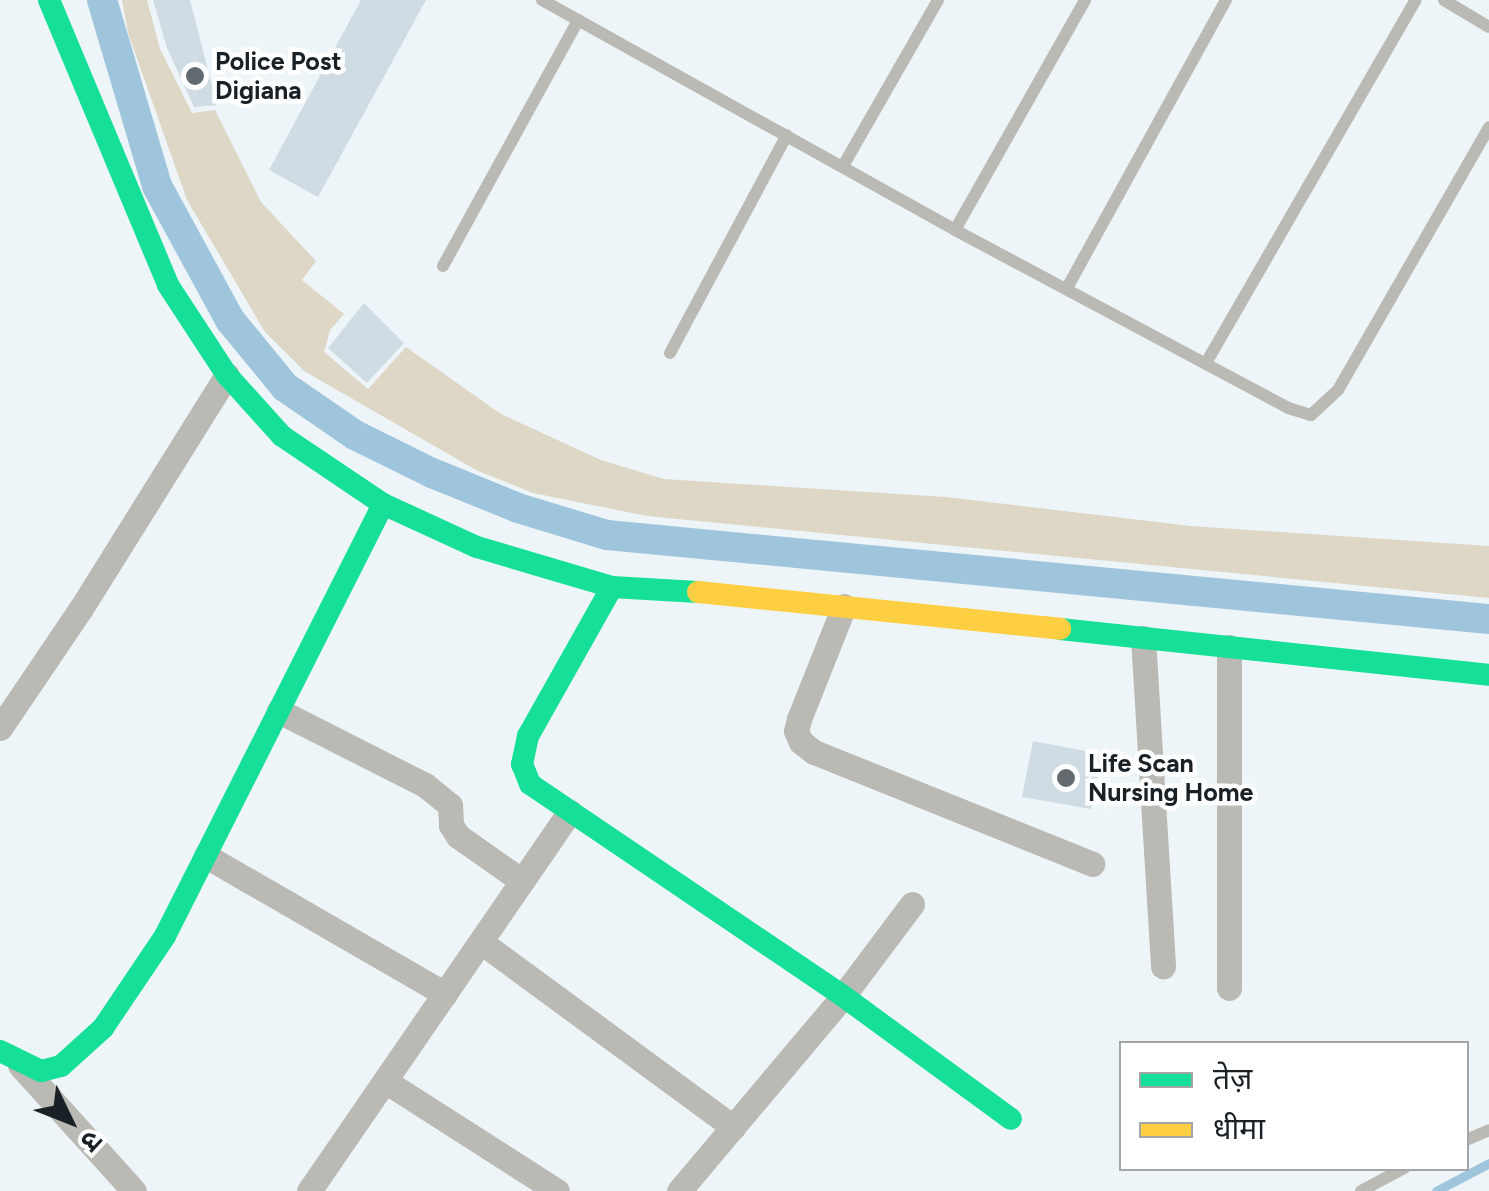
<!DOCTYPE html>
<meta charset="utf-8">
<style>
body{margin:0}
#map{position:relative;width:1489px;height:1191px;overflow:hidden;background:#eef5f9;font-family:Figtree,"Noto Sans Devanagari",sans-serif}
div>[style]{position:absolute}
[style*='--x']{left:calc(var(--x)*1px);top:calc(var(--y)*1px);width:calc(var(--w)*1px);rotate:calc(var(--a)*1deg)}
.green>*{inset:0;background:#ded7c6}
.stream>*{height:9px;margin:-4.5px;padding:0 4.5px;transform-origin:4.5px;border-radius:4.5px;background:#9fc5dc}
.canal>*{height:30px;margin:-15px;padding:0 15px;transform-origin:15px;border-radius:15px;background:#9fc5dc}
.building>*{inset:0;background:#cfdce4}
.lane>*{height:12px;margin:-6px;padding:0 6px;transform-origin:6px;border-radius:6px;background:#bab9b4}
.street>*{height:25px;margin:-12.5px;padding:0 12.5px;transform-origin:12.5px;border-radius:12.5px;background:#bab9b4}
.fast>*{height:22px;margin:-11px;padding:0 11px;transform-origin:11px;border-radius:11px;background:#16e098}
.slow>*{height:22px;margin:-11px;padding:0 11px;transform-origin:11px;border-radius:11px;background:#ffcf43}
.dots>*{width:28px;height:28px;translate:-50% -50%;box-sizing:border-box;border:5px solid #fff;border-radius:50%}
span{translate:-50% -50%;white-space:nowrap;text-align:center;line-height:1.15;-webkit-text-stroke:9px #fff;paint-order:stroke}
.poi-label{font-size:25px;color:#1a2126;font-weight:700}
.left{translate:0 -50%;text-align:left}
.legend{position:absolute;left:1119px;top:1041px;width:350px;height:130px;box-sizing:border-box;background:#fff;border:2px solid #a3a6a8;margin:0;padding:12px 18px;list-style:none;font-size:30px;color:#1a2126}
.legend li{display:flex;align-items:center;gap:20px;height:50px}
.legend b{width:50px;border:2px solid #a3a6a8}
.north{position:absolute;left:20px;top:1071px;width:100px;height:100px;-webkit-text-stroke:8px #fff;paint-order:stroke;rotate:133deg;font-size:28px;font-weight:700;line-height:40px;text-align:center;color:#1a2126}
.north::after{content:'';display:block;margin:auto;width:35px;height:45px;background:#1a2126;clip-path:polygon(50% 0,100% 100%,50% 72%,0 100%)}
</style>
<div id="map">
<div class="green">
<i style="clip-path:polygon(122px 0,147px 0,160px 49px,192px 113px,215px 110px,261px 202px,316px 261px,302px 280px,344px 314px,330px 330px,324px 352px,368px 389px,406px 347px,501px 414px,601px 460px,664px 479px,946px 497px,1191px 526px,1489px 546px,1489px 598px,647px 516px,533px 493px,476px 470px,304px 371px,265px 332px,187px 200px,128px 33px)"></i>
</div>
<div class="stream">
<i style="--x:1436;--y:1191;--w:60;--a:-27.8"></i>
</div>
<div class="canal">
<i style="--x:102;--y:0;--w:194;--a:73.5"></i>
<i style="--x:157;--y:186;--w:153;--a:61.4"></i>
<i style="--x:230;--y:320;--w:87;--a:50.6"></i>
<i style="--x:285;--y:387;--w:85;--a:34.4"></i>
<i style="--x:355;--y:435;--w:86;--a:26.3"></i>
<i style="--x:432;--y:473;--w:93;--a:22.1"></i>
<i style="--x:518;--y:508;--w:93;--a:16.9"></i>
<i style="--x:607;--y:535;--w:886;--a:5.44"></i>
</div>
<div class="building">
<i style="clip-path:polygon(153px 0,190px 0,217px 105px,194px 107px,167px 48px)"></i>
<i style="clip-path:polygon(361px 0,426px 0,318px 197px,269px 170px)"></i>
<i style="clip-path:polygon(364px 303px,404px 343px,367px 383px,328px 348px)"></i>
<i style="clip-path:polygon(1033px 741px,1101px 754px,1091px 809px,1022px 797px)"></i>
</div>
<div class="lane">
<i style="--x:542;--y:0;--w:473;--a:29.1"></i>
<i style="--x:955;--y:230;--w:378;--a:28.1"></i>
<i style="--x:1288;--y:408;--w:24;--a:17"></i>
<i style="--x:1311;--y:415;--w:37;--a:-43"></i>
<i style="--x:1338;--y:390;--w:303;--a:-60.1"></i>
<i style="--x:1444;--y:0;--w:52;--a:31"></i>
<i style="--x:843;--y:166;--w:191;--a:-60.2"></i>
<i style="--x:955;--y:230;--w:264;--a:-60.5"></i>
<i style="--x:443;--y:266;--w:281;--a:-61.2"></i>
<i style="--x:1067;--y:288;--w:329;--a:-61.1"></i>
<i style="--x:670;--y:353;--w:247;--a:-61.8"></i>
<i style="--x:1206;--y:363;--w:419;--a:-60"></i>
<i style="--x:1466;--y:1140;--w:25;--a:-23"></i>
<i style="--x:1361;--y:1191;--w:49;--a:-28.1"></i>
</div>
<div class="street">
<i style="--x:844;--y:606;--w:122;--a:111.7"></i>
<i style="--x:799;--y:719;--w:12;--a:104"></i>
<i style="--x:796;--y:731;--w:12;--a:66"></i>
<i style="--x:801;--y:742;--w:16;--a:38"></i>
<i style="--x:814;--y:752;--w:300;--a:21.9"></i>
<i style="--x:1143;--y:638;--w:329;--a:86.5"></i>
<i style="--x:279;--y:711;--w:164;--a:26.9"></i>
<i style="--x:425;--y:785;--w:32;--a:39"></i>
<i style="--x:450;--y:805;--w:20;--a:87"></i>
<i style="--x:451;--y:825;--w:13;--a:58"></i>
<i style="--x:458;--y:836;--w:78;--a:35.1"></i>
<i style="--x:0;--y:728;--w:143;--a:-55.9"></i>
<i style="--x:80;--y:610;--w:277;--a:-58"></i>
<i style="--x:206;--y:856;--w:276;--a:30"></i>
<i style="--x:481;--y:942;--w:313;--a:36.3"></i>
<i style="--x:1229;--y:988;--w:341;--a:-90"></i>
<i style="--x:20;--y:1065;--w:170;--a:47.9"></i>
<i style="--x:385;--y:1081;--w:204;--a:32.6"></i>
<i style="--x:309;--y:1191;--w:460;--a:-55.5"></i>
<i style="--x:679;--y:1191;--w:255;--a:-49.9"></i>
<i style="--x:843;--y:996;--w:115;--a:-53.1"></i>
</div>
<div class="fast">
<i style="--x:49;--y:0;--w:309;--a:67.3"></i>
<i style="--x:168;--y:285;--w:108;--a:56.8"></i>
<i style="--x:227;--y:375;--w:82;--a:48"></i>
<i style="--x:282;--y:436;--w:122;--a:34"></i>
<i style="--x:383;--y:504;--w:103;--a:24.6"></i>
<i style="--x:477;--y:547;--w:141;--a:16.5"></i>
<i style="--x:612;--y:587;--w:86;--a:3.3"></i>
<i style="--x:612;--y:587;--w:171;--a:119.4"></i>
<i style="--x:528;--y:736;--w:29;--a:102"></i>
<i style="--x:522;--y:764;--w:22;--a:68"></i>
<i style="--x:530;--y:784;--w:378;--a:34.1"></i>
<i style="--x:843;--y:996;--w:208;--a:36.2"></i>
<i style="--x:1060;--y:629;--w:431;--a:6.1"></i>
<i style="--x:0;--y:1051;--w:46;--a:26"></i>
<i style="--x:41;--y:1071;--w:21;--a:-14"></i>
<i style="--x:61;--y:1066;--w:57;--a:-42.1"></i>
<i style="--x:103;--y:1028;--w:111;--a:-56"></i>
<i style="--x:165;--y:936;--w:484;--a:-63.2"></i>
</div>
<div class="slow">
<i style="--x:698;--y:592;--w:364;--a:5.8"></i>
</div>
<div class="dots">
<i style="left:195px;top:76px;background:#646b70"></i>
<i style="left:1066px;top:778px;background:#646b70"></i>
</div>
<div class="poi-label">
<span class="left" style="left:215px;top:76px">Police Post<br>Digiana</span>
<span class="left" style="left:1088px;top:778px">Life Scan<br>Nursing Home</span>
</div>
<ul class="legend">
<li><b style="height:12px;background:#16e098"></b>तेज़</li>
<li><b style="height:12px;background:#ffcf43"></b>धीमा</li>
</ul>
<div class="north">उ</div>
</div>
